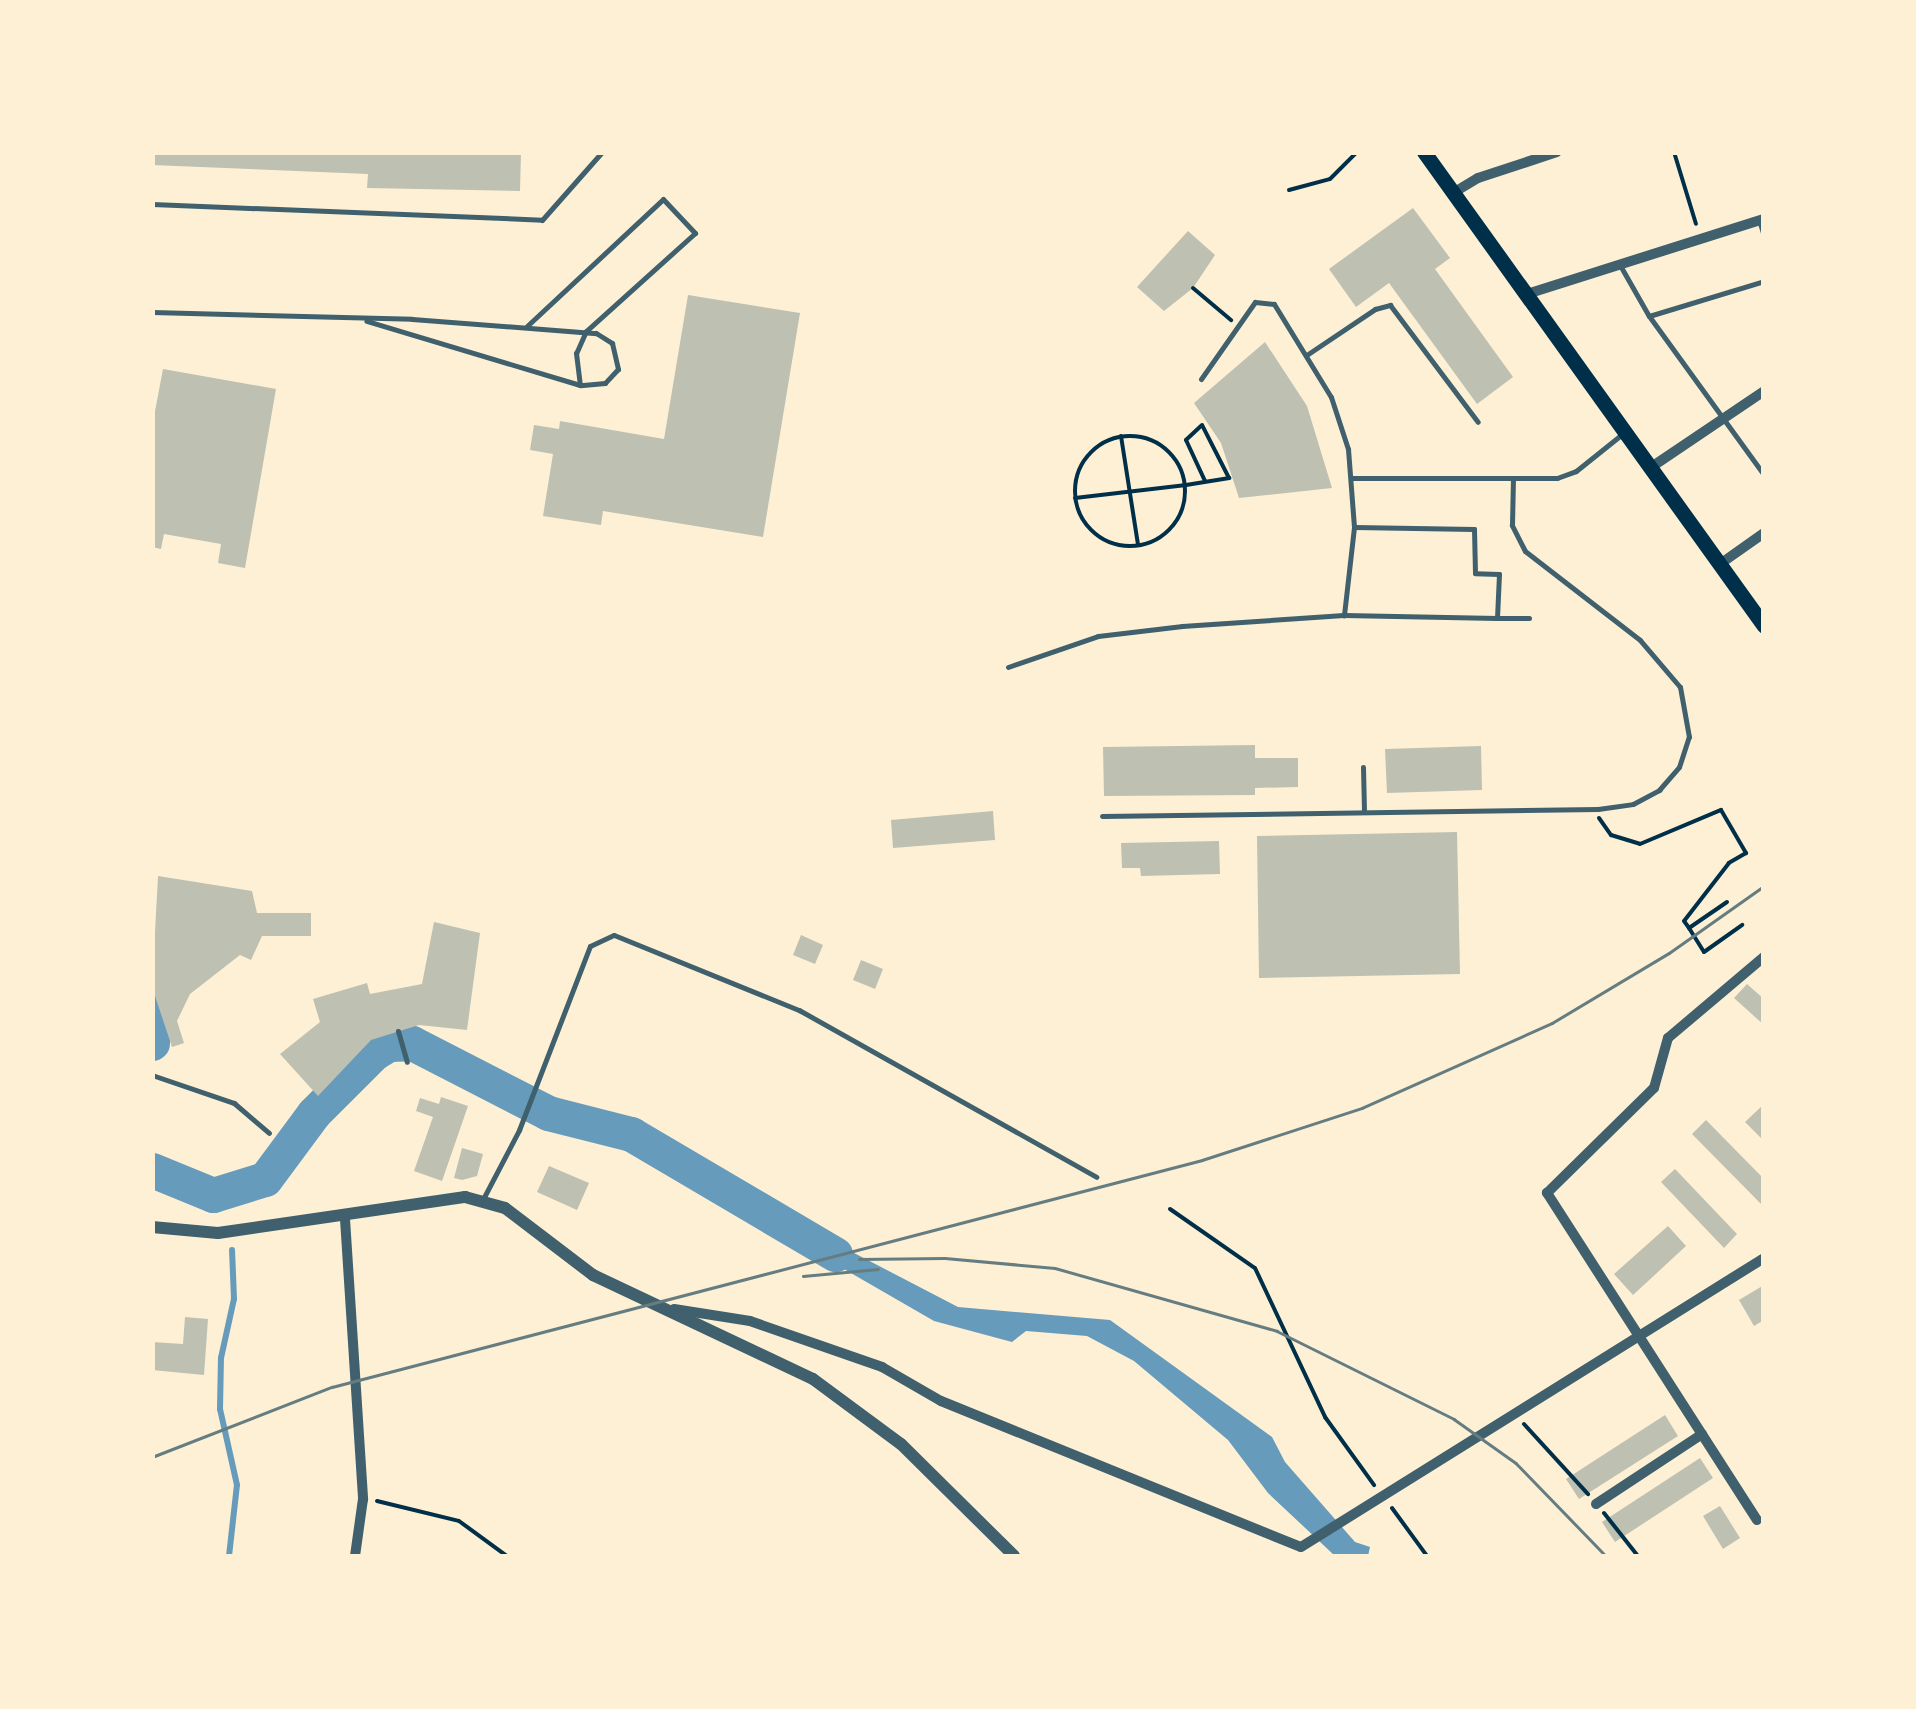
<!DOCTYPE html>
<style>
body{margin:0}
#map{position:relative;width:1916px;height:1709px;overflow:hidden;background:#fdf0d5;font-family:"Alegreya Sans",sans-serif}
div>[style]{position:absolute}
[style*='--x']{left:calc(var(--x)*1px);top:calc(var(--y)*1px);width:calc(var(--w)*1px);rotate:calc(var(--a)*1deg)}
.water>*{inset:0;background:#669bbc}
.stream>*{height:6px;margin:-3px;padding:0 3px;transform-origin:3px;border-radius:3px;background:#669bbc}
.river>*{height:35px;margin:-17.5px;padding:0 17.5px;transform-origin:17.5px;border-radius:17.5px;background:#669bbc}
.building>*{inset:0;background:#bec0b2}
.path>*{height:4px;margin:-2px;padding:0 2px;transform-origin:2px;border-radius:2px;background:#003049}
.path>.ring{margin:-2px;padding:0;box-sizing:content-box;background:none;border:4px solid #003049;border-radius:50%}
.service>*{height:5px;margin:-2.5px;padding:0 2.5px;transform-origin:2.5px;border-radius:2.5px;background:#3f606c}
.minor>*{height:10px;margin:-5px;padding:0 5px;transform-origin:5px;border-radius:5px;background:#3f606c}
.tertiary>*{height:12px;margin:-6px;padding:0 6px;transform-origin:6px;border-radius:6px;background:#3f606c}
.trunk>*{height:15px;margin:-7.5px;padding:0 7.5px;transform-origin:7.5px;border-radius:7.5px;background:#003049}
.tram>*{height:2.5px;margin:-1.25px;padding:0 1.25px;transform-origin:1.25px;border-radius:1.25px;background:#657d81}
span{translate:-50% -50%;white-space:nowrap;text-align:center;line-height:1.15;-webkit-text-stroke:9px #fdf0d5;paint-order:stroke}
.frame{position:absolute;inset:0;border:155px solid #fdf0d5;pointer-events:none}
</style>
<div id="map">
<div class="water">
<i style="clip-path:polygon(806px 1228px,958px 1307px,1110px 1320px,1272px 1437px,1285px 1462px,1355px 1542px,1370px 1547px,1368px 1556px,1335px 1556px,1268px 1493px,1228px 1440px,1134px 1361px,1087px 1336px,1026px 1331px,1012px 1342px,934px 1321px,785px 1235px)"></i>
</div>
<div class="stream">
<i style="--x:229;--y:1556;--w:71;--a:-83.6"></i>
<i style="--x:237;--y:1485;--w:78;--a:-102.6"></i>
<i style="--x:220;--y:1409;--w:51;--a:-88.9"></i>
<i style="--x:221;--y:1358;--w:60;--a:-77.6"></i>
<i style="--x:234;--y:1299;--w:49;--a:-92.3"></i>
</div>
<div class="river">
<i style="--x:152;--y:1007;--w:36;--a:90"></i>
<i style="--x:152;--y:1170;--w:66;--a:22.3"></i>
<i style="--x:213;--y:1195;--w:54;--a:-17.1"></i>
<i style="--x:265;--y:1179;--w:82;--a:-53.4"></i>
<i style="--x:314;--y:1113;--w:85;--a:-45"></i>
<i style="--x:374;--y:1053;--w:17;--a:-31"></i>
<i style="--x:389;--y:1044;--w:23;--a:-2"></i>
<i style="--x:412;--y:1043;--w:153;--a:27.2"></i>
<i style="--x:548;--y:1113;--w:86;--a:14.2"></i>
<i style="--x:631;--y:1134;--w:237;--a:30.5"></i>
</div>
<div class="building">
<i style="clip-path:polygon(152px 152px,521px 152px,520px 191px,367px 188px,368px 174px,152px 165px)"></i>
<i style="clip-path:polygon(1413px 208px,1450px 258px,1435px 269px,1513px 377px,1477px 404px,1389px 283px,1356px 307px,1329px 269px)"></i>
<i style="clip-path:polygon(1188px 231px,1215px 255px,1193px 288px,1164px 311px,1137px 287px)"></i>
<i style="clip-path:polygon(688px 295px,800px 313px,763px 537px,603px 511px,601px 525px,543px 516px,553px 454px,530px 450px,534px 425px,559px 429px,560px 421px,664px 439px)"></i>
<i style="clip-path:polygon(1265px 342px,1307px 406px,1332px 488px,1239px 498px,1221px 443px,1194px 403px)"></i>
<i style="clip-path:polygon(163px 369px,276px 389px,245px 568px,218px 563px,221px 544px,164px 534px,161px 549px,152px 547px,152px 427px)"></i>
<i style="clip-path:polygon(1255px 745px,1255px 758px,1298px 758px,1298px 787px,1255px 788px,1255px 795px,1104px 796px,1103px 747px)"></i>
<i style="clip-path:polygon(1481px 746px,1482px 790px,1387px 793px,1385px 749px)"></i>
<i style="clip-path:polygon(993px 811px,995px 840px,893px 848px,891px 820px)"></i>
<i style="clip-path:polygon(1457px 832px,1460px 974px,1259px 978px,1257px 836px)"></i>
<i style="clip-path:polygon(1219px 841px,1220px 874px,1141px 876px,1140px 868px,1122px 868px,1121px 843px)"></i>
<i style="clip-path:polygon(158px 876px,252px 891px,257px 913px,311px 913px,311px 936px,262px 936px,251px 960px,240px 955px,190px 994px,177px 1021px,184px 1043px,172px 1047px,152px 987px)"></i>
<i style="clip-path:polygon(434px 922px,480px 933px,467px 1030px,419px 1025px,371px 1040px,318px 1096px,280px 1054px,320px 1022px,313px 999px,367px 983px,370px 994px,422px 984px)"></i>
<i style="clip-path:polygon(801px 935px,823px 945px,815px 964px,793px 955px)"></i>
<i style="clip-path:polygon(861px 960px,883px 969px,875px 989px,853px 980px)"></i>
<i style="clip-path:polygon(1747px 984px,1764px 999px,1764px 1025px,1734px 998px)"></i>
<i style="clip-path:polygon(441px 1097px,468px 1106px,442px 1181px,414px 1171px,433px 1117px,416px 1111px,420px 1098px,439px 1104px)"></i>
<i style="clip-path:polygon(1764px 1104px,1764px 1141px,1745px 1122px)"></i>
<i style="clip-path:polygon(1706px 1120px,1764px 1179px,1764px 1207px,1692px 1134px)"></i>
<i style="clip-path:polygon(462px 1148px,483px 1154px,477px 1176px,462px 1180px,454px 1178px)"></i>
<i style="clip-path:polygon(549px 1166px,589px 1183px,577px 1210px,537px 1192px)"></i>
<i style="clip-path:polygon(1675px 1169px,1737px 1234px,1724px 1248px,1661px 1182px)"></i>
<i style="clip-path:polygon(1668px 1226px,1686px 1246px,1633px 1295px,1614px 1274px)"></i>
<i style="clip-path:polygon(1764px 1285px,1764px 1320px,1754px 1326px,1739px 1300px)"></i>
<i style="clip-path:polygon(185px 1317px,208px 1319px,204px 1375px,152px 1370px,152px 1342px,183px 1344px)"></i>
<i style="clip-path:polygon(1665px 1415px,1678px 1436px,1579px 1499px,1566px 1479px)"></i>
<i style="clip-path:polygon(1700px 1458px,1713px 1478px,1615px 1542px,1602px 1522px)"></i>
<i style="clip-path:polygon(1720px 1506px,1740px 1538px,1723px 1549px,1703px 1516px)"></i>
</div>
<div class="path">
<i style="--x:1674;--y:152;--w:75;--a:73"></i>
<i style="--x:1289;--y:190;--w:42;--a:-15"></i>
<i style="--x:1330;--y:179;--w:38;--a:-45"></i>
<i style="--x:1193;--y:288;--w:50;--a:40.1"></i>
<i class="ring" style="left:1075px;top:436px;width:106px;height:106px"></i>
<i style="--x:1121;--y:436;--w:110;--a:81.1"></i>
<i style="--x:1075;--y:498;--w:112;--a:-6.7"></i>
<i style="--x:1186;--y:485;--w:44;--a:-9.2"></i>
<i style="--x:1229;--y:478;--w:59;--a:-117"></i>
<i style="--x:1202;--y:425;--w:22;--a:137"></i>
<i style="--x:1186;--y:440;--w:45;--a:65.1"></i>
<i style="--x:1599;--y:818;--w:21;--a:55"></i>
<i style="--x:1611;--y:835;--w:30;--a:17"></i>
<i style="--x:1640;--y:844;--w:88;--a:-22.8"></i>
<i style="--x:1721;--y:810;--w:50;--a:59.8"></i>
<i style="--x:1746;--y:853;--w:20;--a:150"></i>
<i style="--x:1729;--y:863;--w:73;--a:127.8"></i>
<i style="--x:1684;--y:921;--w:9;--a:54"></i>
<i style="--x:1727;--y:902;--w:46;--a:145.6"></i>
<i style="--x:1689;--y:928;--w:28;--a:58"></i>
<i style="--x:1704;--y:952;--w:47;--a:-35.4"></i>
<i style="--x:1170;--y:1209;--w:103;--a:34.8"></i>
<i style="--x:1255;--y:1268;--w:165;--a:64.8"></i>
<i style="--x:1325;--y:1417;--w:84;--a:54.2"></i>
<i style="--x:1524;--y:1424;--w:95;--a:47.6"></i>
<i style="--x:377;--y:1501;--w:84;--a:13.7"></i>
<i style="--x:459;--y:1521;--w:59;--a:36.1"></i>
<i style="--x:1392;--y:1508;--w:59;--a:53.9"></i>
<i style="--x:1604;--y:1513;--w:55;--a:51.7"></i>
</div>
<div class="service">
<i style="--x:152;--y:204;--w:390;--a:2.3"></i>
<i style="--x:542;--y:220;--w:91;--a:-48.6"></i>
<i style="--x:1760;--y:223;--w:14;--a:73"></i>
<i style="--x:1621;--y:267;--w:56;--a:60.3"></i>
<i style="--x:1649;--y:316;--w:120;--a:-16.9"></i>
<i style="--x:152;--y:312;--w:260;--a:1.5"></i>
<i style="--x:412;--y:319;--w:185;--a:4.4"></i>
<i style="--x:596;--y:333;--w:19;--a:32"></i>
<i style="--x:612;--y:343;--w:27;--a:77"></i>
<i style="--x:618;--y:369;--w:19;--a:133"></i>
<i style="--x:605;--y:383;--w:25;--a:175"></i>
<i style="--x:580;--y:385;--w:223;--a:-163.3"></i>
<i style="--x:1649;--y:316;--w:196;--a:54.1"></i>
<i style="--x:527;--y:326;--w:186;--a:-43"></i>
<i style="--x:663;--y:199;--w:47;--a:46.7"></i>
<i style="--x:695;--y:233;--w:147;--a:138"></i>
<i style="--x:586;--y:331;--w:24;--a:114"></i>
<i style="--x:576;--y:353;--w:32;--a:83"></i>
<i style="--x:1308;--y:354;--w:81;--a:-33.9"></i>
<i style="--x:1375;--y:309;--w:16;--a:-15"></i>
<i style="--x:1390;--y:305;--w:146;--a:53.1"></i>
<i style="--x:1201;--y:379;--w:94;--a:-55"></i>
<i style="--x:1255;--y:302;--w:19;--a:6"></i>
<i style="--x:1274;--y:304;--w:109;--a:58.5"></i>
<i style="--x:1331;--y:397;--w:55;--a:71.9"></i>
<i style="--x:1348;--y:449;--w:78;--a:85.6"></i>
<i style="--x:1354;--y:527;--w:89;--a:96.5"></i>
<i style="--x:1353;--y:478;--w:204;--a:0"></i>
<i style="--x:1557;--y:478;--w:20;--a:-20"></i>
<i style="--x:1576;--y:471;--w:58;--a:-38.7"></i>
<i style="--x:1497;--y:618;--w:32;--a:0"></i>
<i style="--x:1008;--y:667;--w:95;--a:-19"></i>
<i style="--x:1098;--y:636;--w:85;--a:-6.8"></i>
<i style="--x:1182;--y:626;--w:162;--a:-3.9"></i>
<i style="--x:1344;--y:615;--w:153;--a:1.1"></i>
<i style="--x:1497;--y:618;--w:44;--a:-87.4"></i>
<i style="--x:1499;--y:574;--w:24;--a:-178"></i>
<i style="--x:1475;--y:573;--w:44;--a:-91.3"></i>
<i style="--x:1474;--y:529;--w:120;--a:-179"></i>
<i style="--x:1363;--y:767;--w:45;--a:88.7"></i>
<i style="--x:1102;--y:816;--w:496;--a:-0.8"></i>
<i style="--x:1598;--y:809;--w:35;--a:-8"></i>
<i style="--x:1633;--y:804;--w:30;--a:-28"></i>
<i style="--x:1659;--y:790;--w:30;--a:-49"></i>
<i style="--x:1679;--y:767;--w:32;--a:-72"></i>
<i style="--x:1689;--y:737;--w:51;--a:-100.2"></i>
<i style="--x:1680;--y:687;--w:62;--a:-130.4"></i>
<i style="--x:1640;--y:640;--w:145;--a:-142.3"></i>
<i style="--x:1525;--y:551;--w:29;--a:-117"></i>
<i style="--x:1512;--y:525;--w:47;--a:-88.8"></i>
<i style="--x:398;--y:1031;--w:32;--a:74"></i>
<i style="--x:152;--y:1075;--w:87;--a:18.9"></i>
<i style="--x:234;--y:1103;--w:46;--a:40.6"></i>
<i style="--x:483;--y:1199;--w:78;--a:-62.4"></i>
<i style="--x:519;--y:1130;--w:197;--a:-68.9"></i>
<i style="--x:590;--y:946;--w:26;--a:-25"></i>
<i style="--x:614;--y:935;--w:200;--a:22.1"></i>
<i style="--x:799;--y:1010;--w:341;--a:29.3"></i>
</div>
<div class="minor">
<i style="--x:1453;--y:193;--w:29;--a:-31"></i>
<i style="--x:1478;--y:178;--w:83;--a:-18.2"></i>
<i style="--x:1527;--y:294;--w:249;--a:-17.6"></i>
<i style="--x:1650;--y:468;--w:138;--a:-34"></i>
<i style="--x:1720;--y:564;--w:54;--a:-35.2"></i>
<i style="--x:345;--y:1219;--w:281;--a:86.3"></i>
<i style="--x:363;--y:1499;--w:58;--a:98"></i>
<i style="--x:674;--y:1309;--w:77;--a:9"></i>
<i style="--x:750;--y:1321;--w:140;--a:19.2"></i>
<i style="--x:882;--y:1367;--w:68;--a:30"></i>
<i style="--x:941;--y:1401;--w:388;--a:22.1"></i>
<i style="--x:1301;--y:1547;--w:546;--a:-31.97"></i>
<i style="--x:1596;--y:1504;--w:127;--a:-33.4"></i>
<i style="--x:1757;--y:1520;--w:389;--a:-122.7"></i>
<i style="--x:1547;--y:1193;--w:150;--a:-44.5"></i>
<i style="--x:1654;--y:1088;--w:52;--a:-74.4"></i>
<i style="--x:1668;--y:1038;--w:126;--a:-40.2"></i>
</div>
<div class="tertiary">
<i style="--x:152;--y:1227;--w:66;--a:5.2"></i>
<i style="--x:218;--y:1233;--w:250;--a:-8.3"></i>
<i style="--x:465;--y:1197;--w:41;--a:15.4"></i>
<i style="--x:505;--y:1208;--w:111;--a:37.3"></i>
<i style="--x:593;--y:1275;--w:243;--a:25.3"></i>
<i style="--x:813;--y:1379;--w:109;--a:36.5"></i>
<i style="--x:901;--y:1444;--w:159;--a:44.7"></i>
</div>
<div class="trunk">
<i style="--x:1424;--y:152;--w:583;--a:54.35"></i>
</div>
<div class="tram">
<i style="--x:859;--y:1259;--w:86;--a:-0.7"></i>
<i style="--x:945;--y:1258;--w:110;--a:5.2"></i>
<i style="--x:1055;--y:1268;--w:231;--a:15.8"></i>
<i style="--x:1277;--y:1331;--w:198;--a:26.4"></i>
<i style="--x:1454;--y:1419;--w:76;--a:35.4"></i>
<i style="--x:1516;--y:1463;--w:129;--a:45.9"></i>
<i style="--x:803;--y:1276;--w:75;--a:-5.3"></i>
<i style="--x:152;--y:1457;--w:193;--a:-21.3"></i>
<i style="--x:332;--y:1387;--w:899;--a:-14.62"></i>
<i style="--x:1202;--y:1160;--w:168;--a:-18"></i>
<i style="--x:1362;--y:1108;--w:208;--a:-24.1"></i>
<i style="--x:1552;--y:1023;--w:136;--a:-30.9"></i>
<i style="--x:1669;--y:953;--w:116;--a:-35.2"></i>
</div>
<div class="frame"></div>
</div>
